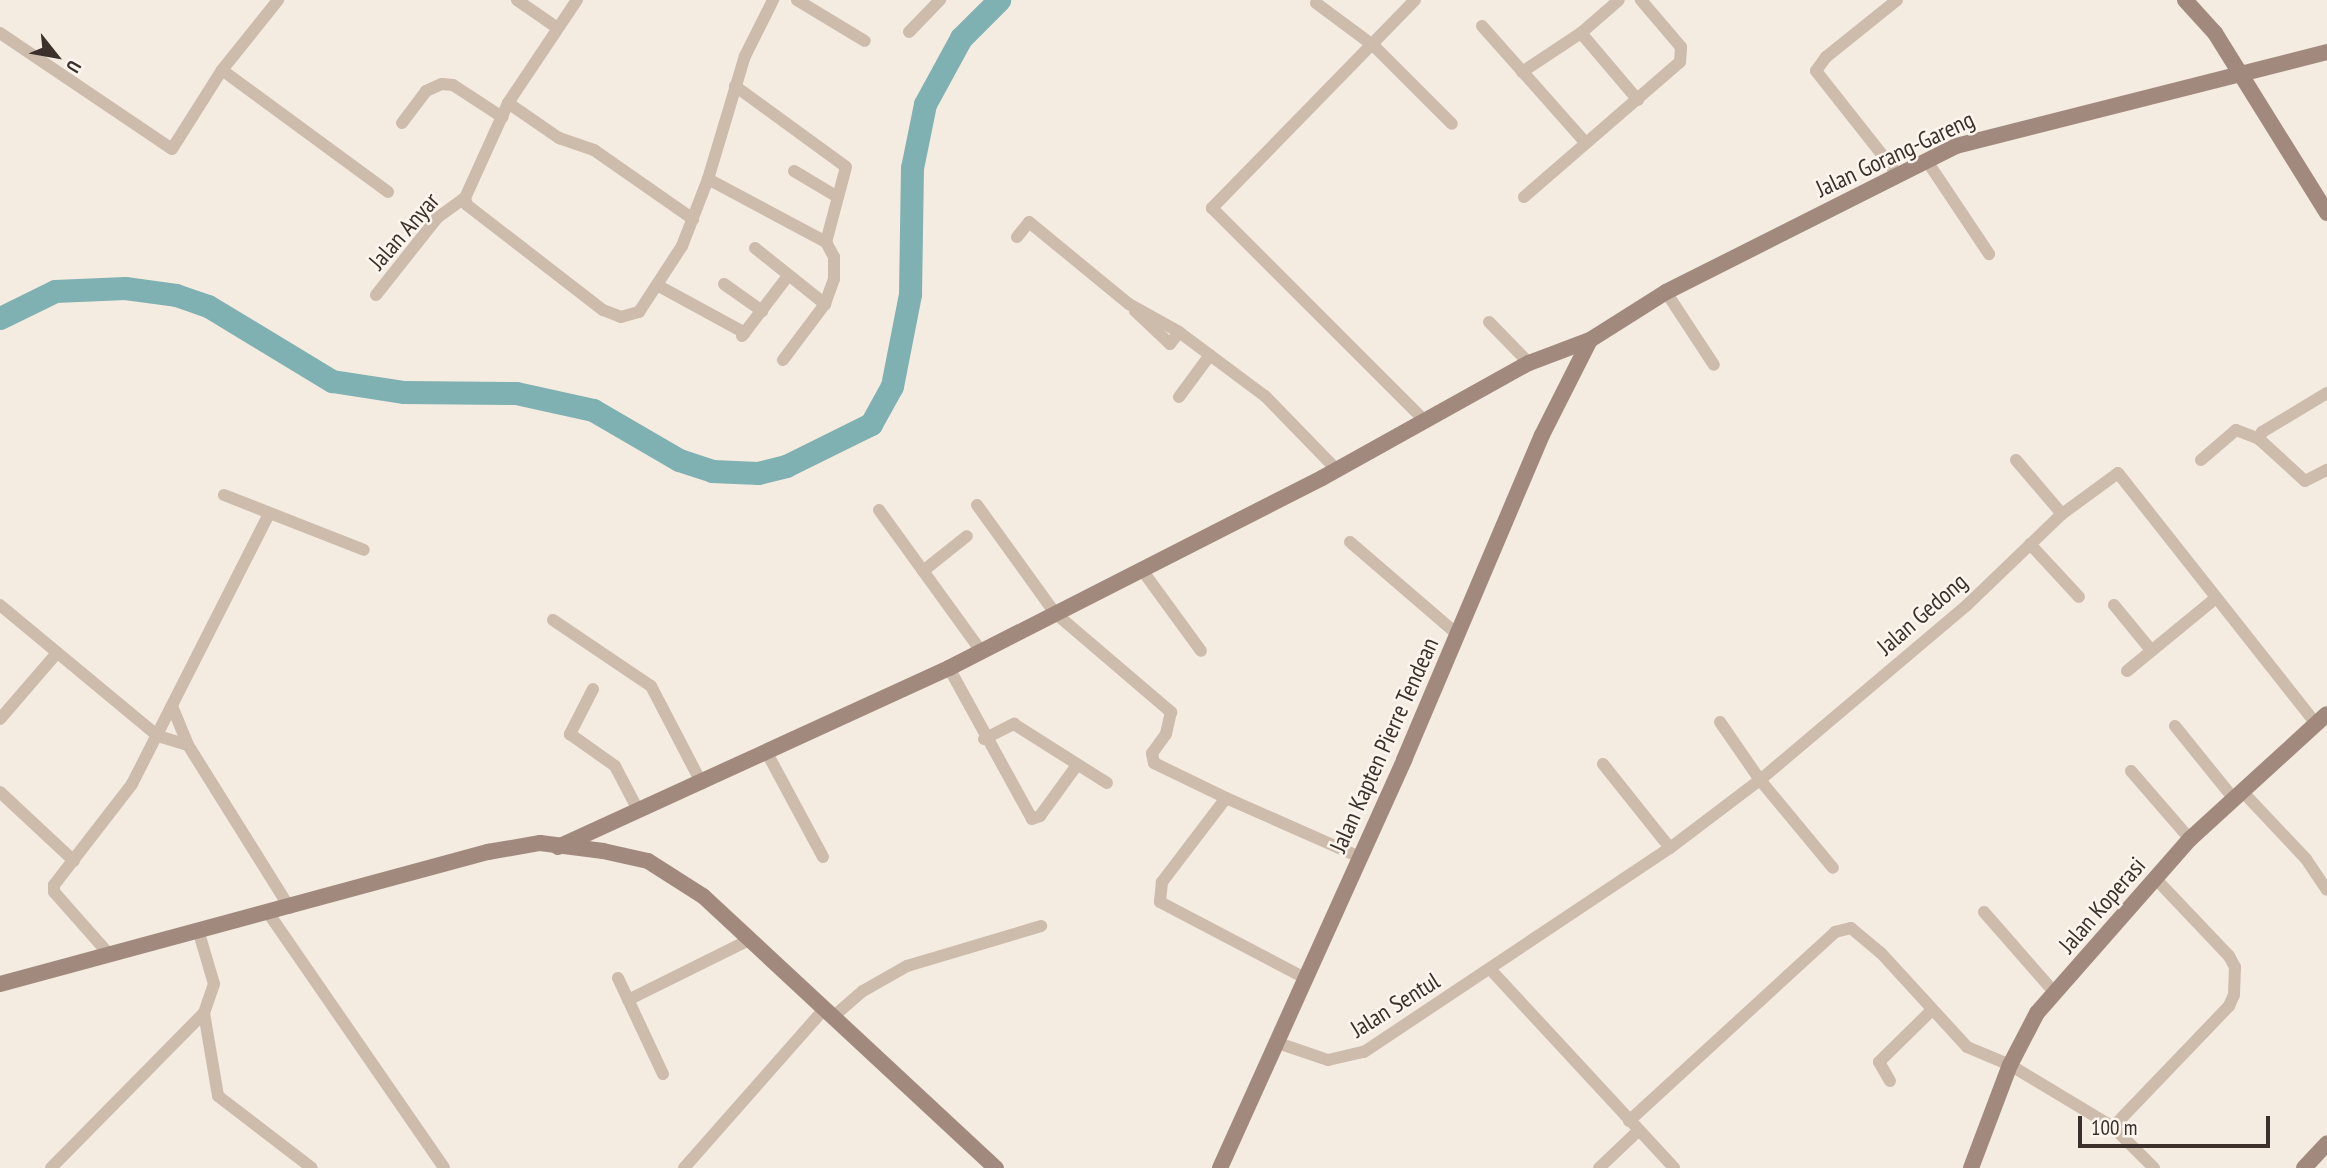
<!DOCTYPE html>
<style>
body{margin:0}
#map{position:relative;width:2327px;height:1168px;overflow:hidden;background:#f4ebe1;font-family:"PT Sans Narrow",sans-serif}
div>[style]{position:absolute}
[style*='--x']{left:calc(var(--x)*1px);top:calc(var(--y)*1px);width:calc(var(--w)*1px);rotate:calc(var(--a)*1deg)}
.river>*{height:23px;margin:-11.5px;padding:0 11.5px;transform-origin:11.5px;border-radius:11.5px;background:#7fb0b2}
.street>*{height:12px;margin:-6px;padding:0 6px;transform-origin:6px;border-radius:6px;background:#cdbbac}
.secondary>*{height:16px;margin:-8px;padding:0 8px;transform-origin:8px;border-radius:8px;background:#a18a7d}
span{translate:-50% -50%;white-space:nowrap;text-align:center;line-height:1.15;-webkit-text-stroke:5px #fbf5ee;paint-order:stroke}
.street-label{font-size:24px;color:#3b302b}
.north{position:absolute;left:21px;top:21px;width:70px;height:70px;-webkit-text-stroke:5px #fbf5ee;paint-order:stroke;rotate:121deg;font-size:19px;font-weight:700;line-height:28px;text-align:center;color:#3b302b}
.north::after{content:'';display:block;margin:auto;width:24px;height:32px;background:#3b302b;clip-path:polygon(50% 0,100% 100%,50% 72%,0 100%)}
.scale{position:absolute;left:2078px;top:1116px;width:192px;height:32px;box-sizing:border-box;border:4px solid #3b302b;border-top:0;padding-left:9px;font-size:21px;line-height:24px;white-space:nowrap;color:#3b302b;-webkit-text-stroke:5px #fbf5ee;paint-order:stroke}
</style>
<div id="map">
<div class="river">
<i style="--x:0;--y:318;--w:61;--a:-26.1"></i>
<i style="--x:55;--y:291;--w:70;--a:-2.5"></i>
<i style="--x:125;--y:288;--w:51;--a:7.8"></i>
<i style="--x:176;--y:295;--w:34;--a:19"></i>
<i style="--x:208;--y:306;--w:145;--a:31.2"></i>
<i style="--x:332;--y:381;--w:73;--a:8.7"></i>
<i style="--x:404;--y:392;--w:112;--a:0.5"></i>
<i style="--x:516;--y:393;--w:79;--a:12.4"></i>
<i style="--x:593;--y:410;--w:99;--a:30.2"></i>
<i style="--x:679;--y:460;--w:35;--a:18"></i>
<i style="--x:712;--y:471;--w:46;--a:2.5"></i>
<i style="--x:758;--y:473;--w:29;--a:-14"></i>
<i style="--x:786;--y:466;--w:95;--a:-26.3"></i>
<i style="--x:871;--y:424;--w:43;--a:-61.1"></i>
<i style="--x:892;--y:386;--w:94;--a:-78.9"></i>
<i style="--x:910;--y:294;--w:126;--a:-89.1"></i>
<i style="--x:912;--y:168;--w:65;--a:-78.5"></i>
<i style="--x:925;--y:104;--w:75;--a:-61.4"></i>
<i style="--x:961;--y:38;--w:54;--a:-45"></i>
</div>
<div class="street">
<i style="--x:517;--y:0;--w:47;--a:34.7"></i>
<i style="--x:797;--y:0;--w:79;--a:31.1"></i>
<i style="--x:1415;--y:0;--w:291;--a:134.3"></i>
<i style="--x:1212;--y:208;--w:300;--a:45"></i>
<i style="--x:1897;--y:0;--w:91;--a:141.2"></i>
<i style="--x:1826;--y:57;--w:17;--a:126"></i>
<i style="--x:1816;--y:71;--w:132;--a:51.7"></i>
<i style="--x:1316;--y:3;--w:72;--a:36.6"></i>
<i style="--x:1374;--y:46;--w:110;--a:45"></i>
<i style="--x:1482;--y:26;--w:155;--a:48.4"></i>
<i style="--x:909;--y:32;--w:45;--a:-45.9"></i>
<i style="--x:0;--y:33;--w:207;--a:34"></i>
<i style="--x:172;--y:149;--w:93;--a:-57.7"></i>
<i style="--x:222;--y:70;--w:90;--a:-51.3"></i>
<i style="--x:1581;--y:33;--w:88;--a:49.6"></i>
<i style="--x:222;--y:70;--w:206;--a:36.3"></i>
<i style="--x:1522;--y:72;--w:71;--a:-33.5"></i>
<i style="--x:1581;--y:33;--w:50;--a:-41"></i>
<i style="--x:735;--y:86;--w:137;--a:36.1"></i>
<i style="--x:846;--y:167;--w:78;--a:104.9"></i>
<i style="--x:508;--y:103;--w:62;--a:34.5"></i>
<i style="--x:559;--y:138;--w:37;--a:19"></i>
<i style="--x:594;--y:150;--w:121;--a:34.9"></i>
<i style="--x:402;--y:123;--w:40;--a:-53"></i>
<i style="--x:426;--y:91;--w:17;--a:-24"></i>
<i style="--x:442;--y:84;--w:11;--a:5"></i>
<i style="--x:453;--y:85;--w:59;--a:33.1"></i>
<i style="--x:1927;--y:161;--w:112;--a:56.3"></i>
<i style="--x:794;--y:171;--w:49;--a:30.8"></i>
<i style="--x:708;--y:179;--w:134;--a:28.1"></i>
<i style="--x:826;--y:242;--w:17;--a:62"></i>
<i style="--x:834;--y:257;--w:22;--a:90"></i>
<i style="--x:834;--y:279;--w:27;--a:110"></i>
<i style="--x:825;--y:304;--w:70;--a:126.9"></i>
<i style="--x:1524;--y:197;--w:206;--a:-40.9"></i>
<i style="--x:1680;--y:62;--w:15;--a:-86"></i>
<i style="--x:1681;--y:47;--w:62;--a:-130.4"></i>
<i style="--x:465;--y:198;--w:7;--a:74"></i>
<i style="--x:467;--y:205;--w:172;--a:37.7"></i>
<i style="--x:603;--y:310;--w:19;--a:21"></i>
<i style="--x:621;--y:317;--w:19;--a:-16"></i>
<i style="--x:639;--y:312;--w:79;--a:-56.9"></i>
<i style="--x:682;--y:246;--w:72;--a:-68.8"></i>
<i style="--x:708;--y:179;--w:128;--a:-73.3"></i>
<i style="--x:745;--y:56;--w:63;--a:-63.4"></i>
<i style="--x:465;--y:198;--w:104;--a:-65.6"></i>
<i style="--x:508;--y:103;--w:124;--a:-56.2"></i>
<i style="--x:1017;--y:237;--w:19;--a:-51"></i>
<i style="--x:1029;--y:222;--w:129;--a:39.4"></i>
<i style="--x:1129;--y:304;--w:57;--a:29.2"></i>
<i style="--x:1179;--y:332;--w:107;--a:36.7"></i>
<i style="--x:1265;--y:396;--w:103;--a:45.8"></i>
<i style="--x:755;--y:248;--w:90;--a:38.7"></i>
<i style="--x:724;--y:284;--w:47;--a:35.4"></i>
<i style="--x:657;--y:285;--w:100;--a:28.6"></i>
<i style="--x:1666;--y:292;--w:87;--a:56.7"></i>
<i style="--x:376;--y:295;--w:98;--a:-51.6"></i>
<i style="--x:437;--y:218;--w:34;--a:-36"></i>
<i style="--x:1135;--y:311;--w:48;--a:43.3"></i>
<i style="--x:1170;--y:344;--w:15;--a:-53"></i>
<i style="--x:1489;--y:322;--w:57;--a:45.7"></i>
<i style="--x:742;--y:336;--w:76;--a:-52.5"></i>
<i style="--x:2327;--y:393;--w:76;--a:149"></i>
<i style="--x:2262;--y:432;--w:8;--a:113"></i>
<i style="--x:2259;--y:439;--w:62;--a:42.4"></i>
<i style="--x:2305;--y:481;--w:25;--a:-27"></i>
<i style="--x:1179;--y:397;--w:52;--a:-53.6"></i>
<i style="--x:2016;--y:460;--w:71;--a:49.6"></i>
<i style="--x:2201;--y:460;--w:46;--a:-40.6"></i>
<i style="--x:2236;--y:430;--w:25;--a:21"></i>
<i style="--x:224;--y:495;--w:150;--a:21.4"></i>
<i style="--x:977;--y:505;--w:133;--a:54.2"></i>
<i style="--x:1055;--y:613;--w:153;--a:40.5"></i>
<i style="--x:1171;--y:712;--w:23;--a:103"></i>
<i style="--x:1166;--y:734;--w:24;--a:126"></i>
<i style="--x:1152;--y:753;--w:10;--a:79"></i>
<i style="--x:1154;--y:763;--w:80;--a:25.9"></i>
<i style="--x:1226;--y:798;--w:106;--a:127.3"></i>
<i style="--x:1162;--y:882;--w:20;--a:96"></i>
<i style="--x:1160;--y:902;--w:164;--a:27.7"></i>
<i style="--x:879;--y:510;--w:174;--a:54.1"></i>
<i style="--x:1350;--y:542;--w:143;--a:40.7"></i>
<i style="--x:2030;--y:544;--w:72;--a:47.2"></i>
<i style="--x:1142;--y:570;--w:100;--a:53.9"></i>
<i style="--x:923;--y:571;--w:56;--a:-38.5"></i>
<i style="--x:0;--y:605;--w:205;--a:39.7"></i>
<i style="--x:158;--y:736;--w:31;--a:17"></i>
<i style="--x:188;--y:745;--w:192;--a:58"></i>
<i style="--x:2114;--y:605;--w:58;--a:50.6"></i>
<i style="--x:553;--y:620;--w:118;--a:34"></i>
<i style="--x:651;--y:686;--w:110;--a:62.5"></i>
<i style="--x:949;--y:668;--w:172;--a:61.2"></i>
<i style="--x:1032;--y:819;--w:9;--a:-21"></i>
<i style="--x:1040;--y:816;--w:63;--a:-54"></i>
<i style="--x:2127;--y:671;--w:115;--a:-39.4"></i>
<i style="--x:593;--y:689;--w:51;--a:117.1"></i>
<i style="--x:570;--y:734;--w:55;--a:35.4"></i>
<i style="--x:615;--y:766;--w:50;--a:62.4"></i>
<i style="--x:172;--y:706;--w:42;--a:67.7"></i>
<i style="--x:0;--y:719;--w:87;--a:-49.2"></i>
<i style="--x:1720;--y:722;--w:70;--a:55.4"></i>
<i style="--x:1760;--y:780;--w:114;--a:50.3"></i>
<i style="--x:2175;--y:726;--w:92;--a:51.1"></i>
<i style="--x:984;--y:739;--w:34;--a:-27"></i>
<i style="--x:1014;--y:724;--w:110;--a:32.4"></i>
<i style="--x:767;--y:753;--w:118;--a:61.7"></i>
<i style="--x:1603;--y:764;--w:107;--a:51.4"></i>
<i style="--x:2131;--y:771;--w:90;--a:49.1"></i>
<i style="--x:2241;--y:790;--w:95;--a:46.7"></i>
<i style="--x:2306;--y:859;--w:37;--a:56"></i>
<i style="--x:0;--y:792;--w:101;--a:43"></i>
<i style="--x:1226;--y:798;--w:146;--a:23.8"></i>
<i style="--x:1984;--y:912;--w:108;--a:48.8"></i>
<i style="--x:269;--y:914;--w:308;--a:55.4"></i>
<i style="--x:108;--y:953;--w:81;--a:-131.5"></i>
<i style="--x:54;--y:892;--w:7;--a:-90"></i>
<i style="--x:54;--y:885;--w:128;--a:-52.3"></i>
<i style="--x:132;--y:784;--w:301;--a:-63.1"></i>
<i style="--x:1490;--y:969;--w:271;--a:47.2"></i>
<i style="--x:618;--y:978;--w:106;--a:64.9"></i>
<i style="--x:628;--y:1000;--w:137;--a:-26.4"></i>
<i style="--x:204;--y:1013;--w:84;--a:80.4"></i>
<i style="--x:218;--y:1096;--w:118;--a:37.5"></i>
<i style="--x:834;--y:1016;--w:38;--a:-41"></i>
<i style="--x:863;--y:991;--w:51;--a:-29.6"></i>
<i style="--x:907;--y:966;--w:140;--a:-16.6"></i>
<i style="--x:1278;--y:1043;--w:53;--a:18.8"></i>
<i style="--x:1328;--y:1060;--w:37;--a:-13"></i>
<i style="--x:1364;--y:1052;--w:368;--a:-33.7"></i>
<i style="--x:1670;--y:848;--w:113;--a:-37.1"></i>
<i style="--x:1760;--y:780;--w:270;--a:-40.2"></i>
<i style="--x:1966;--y:606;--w:133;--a:-43.8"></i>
<i style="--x:2062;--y:514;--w:69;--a:-36.2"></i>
<i style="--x:2118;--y:473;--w:320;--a:51.7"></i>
<i style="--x:1890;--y:1081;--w:22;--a:-120"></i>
<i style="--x:1879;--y:1062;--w:74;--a:-44.5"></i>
<i style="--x:1629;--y:1121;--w:280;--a:-42.5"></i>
<i style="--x:1835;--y:932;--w:16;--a:-14"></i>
<i style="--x:1851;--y:928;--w:39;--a:40"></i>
<i style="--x:1881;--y:953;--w:127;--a:47.5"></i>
<i style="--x:1967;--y:1047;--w:47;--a:22.7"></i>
<i style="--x:2010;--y:1065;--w:120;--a:31"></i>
<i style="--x:2113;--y:1127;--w:58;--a:45"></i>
<i style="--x:2113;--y:1127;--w:168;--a:-46.2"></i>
<i style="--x:2229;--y:1006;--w:12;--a:-66"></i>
<i style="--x:2234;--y:995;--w:28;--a:-88"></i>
<i style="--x:2235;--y:967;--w:13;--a:-119"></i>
<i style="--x:2229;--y:956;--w:106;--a:-133.5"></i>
<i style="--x:51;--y:1168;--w:218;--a:-45.4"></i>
<i style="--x:204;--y:1013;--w:31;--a:-71"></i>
<i style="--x:214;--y:984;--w:53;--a:-106.4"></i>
<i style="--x:684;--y:1168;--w:213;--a:-48.6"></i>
<i style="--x:1599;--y:1168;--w:54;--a:-43.5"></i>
</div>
<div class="secondary">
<i style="--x:2185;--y:0;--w:45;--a:47.7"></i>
<i style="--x:2215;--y:33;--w:212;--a:58.1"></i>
<i style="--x:558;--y:847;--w:430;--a:-24.6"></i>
<i style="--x:949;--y:668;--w:419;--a:-27"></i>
<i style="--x:1322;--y:478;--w:237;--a:-29.1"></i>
<i style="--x:1529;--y:363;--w:65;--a:-20.7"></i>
<i style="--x:1590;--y:340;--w:90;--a:-32.3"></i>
<i style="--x:1666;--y:292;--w:325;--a:-26.7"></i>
<i style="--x:1956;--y:146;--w:383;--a:-14.2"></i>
<i style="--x:0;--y:984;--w:506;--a:-15.14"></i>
<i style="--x:488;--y:852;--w:53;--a:-9.8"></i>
<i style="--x:540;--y:843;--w:64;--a:7.2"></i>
<i style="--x:603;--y:851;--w:46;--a:12.5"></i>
<i style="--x:648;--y:861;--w:65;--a:32.5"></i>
<i style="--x:703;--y:896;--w:400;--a:42.9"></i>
<i style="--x:1220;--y:1168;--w:448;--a:-65.7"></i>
<i style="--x:1404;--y:760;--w:353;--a:-67"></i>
<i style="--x:1542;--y:435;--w:106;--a:-63.2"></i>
<i style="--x:1971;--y:1168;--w:110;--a:-69.3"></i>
<i style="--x:2010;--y:1065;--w:59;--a:-62.6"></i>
<i style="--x:2037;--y:1013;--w:232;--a:-48.7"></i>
<i style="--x:2190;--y:839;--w:185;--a:-42.4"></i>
<i style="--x:2304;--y:1168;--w:34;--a:-47"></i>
</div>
<div class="street-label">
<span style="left:1895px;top:154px;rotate:-25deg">Jalan Gorang-Gareng</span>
<span style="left:404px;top:231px;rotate:-49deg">Jalan Anyar</span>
<span style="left:1922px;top:614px;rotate:-41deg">Jalan Gedong</span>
<span style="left:1384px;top:745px;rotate:-66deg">Jalan Kapten Pierre Tendean</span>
<span style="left:2102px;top:905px;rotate:-49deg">Jalan Koperasi</span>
<span style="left:1395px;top:1005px;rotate:-32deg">Jalan Sentul</span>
</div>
<div class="north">U</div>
<div class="scale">100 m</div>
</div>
